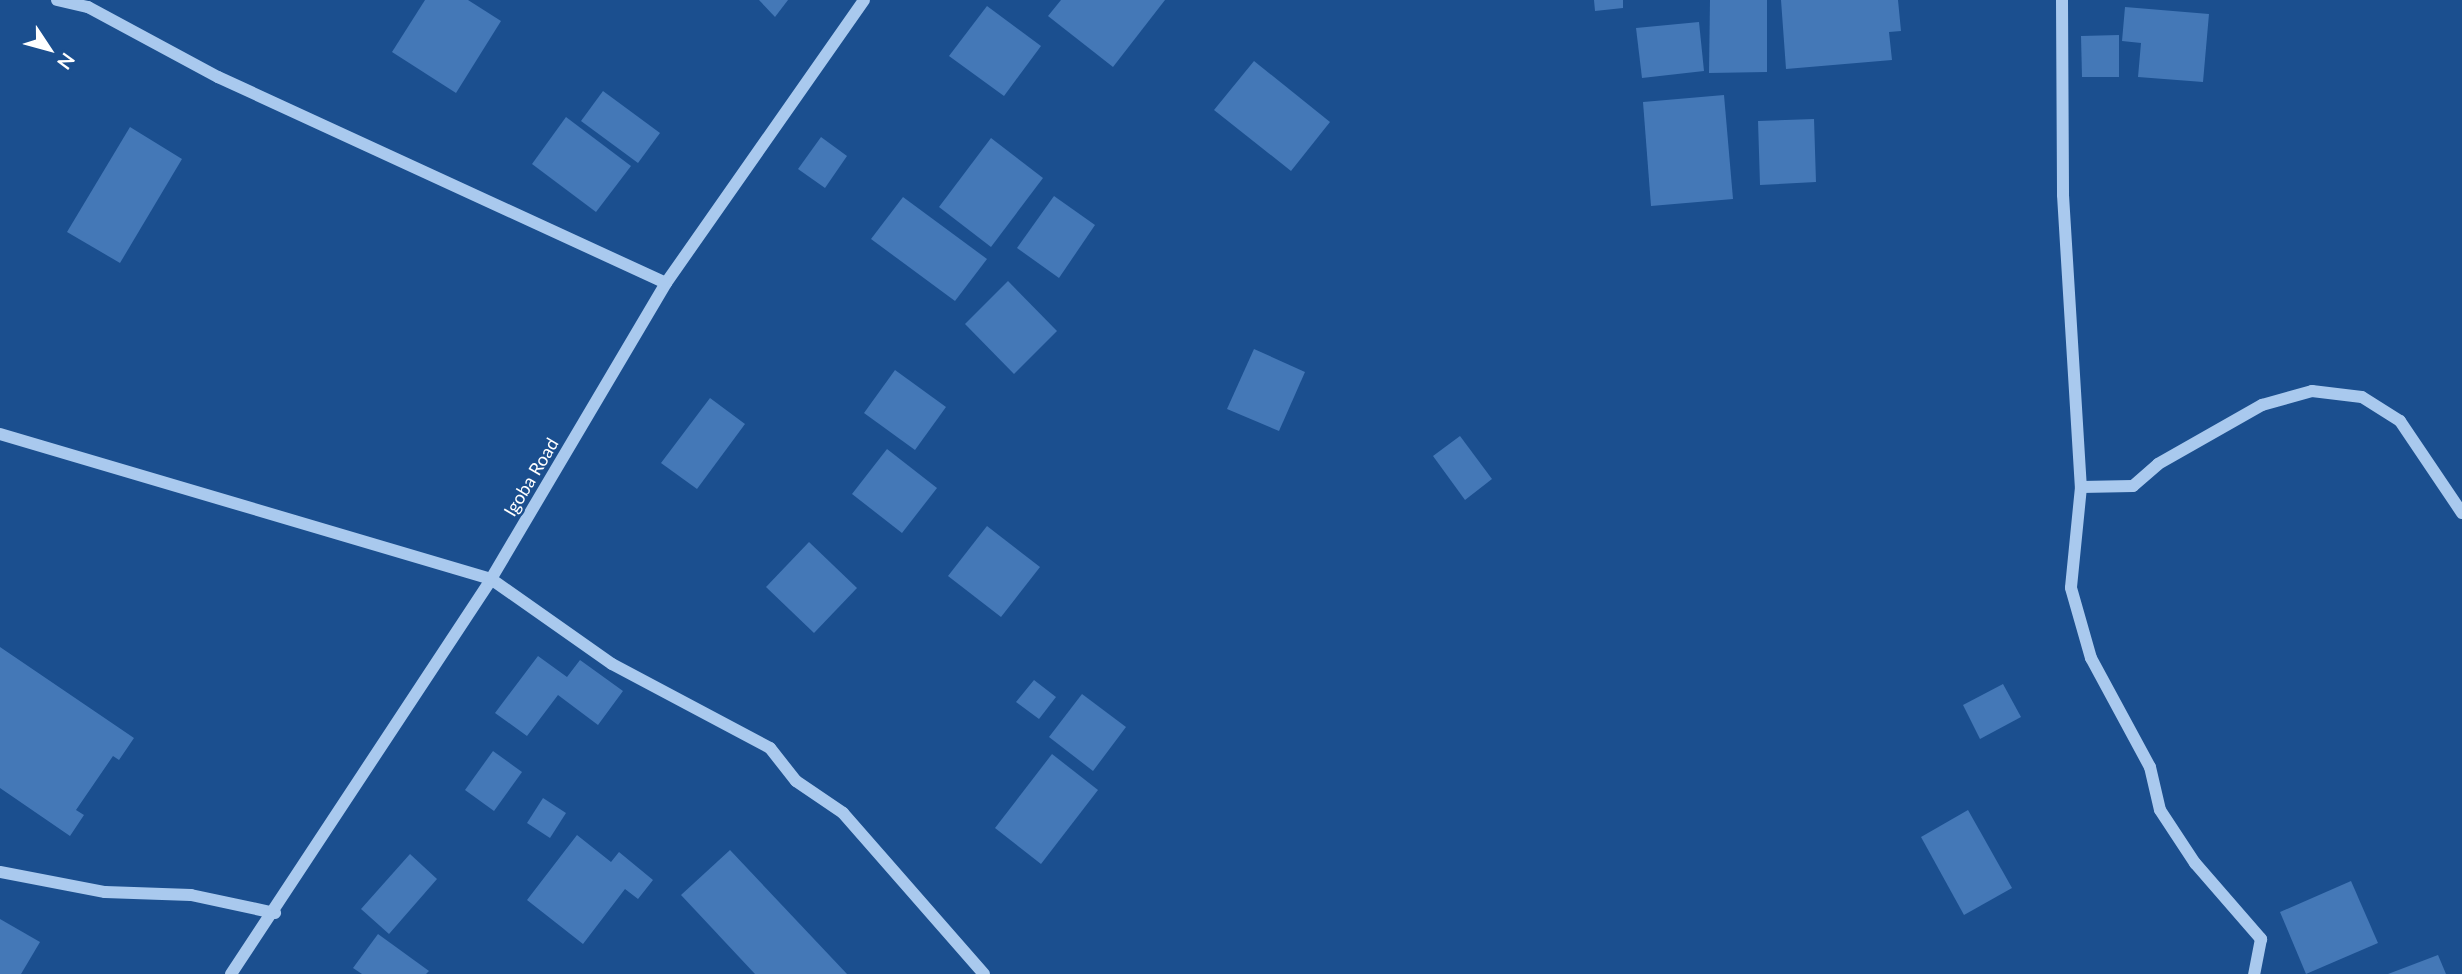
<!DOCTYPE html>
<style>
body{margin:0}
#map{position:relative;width:2462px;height:974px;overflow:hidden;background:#1b4f8f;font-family:Lato,sans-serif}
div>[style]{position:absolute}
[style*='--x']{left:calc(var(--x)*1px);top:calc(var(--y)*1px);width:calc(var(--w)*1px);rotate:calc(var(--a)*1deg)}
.building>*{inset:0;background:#4478b7}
.minor>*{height:12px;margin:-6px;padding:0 6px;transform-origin:6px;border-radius:6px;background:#a9c9ee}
span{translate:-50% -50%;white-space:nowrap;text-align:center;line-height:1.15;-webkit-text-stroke:5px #1b4f8f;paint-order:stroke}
.street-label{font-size:18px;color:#fff}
.north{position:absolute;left:14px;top:14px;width:70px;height:70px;-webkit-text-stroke:5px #1b4f8f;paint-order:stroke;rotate:126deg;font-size:19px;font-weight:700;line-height:28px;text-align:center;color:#fff}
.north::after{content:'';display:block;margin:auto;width:24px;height:32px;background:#fff;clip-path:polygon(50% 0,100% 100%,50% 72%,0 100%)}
</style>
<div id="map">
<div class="building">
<i style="clip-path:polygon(425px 0,468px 0,501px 21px,456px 93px,392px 52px)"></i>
<i style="clip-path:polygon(759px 0,788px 0,775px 17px)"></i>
<i style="clip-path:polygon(1061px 0,1165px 0,1113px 67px,1048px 16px)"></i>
<i style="clip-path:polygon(1594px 0,1623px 0,1623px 8px,1595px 11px)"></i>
<i style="clip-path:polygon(1710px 0,1767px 0,1767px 72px,1709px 73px)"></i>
<i style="clip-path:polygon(1781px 0,1898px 0,1901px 31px,1889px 32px,1892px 60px,1786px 69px)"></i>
<i style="clip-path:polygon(987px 6px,1041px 46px,1004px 96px,949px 56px)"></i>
<i style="clip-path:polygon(2125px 7px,2209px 14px,2203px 82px,2138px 77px,2141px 43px,2122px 41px)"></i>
<i style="clip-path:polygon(1699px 22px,1704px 71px,1642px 78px,1636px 28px)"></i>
<i style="clip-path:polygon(2119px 35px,2119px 77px,2082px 77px,2081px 36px)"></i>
<i style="clip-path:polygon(1254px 61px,1330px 122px,1291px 171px,1214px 110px)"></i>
<i style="clip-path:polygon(603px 91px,660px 133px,638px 163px,581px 121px)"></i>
<i style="clip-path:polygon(1724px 95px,1733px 199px,1651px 206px,1643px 102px)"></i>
<i style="clip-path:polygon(566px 117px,631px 166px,596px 212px,532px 164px)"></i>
<i style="clip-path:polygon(1814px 119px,1816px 182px,1760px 185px,1758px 121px)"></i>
<i style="clip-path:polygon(130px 127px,182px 159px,120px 263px,67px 232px)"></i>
<i style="clip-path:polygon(821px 137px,847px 156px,825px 188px,798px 169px)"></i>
<i style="clip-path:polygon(991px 138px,1043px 178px,991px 247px,939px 207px)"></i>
<i style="clip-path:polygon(1054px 196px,1095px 225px,1059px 278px,1017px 248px)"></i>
<i style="clip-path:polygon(903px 197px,987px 259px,955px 301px,871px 239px)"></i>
<i style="clip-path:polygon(1008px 281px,1057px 331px,1014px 374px,965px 324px)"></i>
<i style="clip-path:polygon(1254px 349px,1305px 372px,1279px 431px,1227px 409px)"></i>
<i style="clip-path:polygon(895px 370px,946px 407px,915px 450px,864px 413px)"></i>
<i style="clip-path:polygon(710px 398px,745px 424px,697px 489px,661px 463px)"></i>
<i style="clip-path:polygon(1460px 436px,1492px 479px,1465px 500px,1433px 456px)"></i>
<i style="clip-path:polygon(887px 449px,937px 488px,902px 533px,852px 494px)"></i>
<i style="clip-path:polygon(987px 526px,1040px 567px,1001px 617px,948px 576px)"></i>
<i style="clip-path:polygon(809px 542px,857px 588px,814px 633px,766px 587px)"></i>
<i style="clip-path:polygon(0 647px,134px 738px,119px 760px,113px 756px,76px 810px,84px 815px,70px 836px,0 788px)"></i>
<i style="clip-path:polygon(538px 656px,567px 677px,580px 660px,623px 691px,598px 725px,558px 695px,527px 736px,495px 713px)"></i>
<i style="clip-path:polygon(1034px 680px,1056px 697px,1039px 719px,1016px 702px)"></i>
<i style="clip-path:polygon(2003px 684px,2021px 717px,1980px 739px,1963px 705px)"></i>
<i style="clip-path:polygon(1082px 694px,1126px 727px,1093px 771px,1049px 737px)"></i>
<i style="clip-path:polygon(493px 751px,522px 772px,494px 811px,465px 790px)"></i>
<i style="clip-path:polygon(1052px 754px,1098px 790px,1041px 864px,995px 828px)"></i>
<i style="clip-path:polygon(543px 798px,566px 813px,550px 838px,527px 823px)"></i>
<i style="clip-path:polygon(1968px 810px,2012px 888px,1964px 915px,1921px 837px)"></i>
<i style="clip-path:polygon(577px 835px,611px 862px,619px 852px,653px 880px,638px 899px,625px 889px,583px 944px,527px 900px)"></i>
<i style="clip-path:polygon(730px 850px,847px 974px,755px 974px,681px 895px)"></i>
<i style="clip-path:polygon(410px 854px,437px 879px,389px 934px,361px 909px)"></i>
<i style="clip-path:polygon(2351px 881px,2378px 943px,2306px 974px,2280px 912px)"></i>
<i style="clip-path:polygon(0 919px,40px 942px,21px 974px,0 974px)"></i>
<i style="clip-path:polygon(378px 934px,429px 971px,426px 974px,362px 974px,353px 968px)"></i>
<i style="clip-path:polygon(2438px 955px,2446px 974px,2388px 974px)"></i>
</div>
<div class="minor">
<i style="--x:57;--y:0;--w:32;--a:13"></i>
<i style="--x:88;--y:7;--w:148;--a:28.3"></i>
<i style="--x:218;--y:77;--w:493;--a:24.7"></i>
<i style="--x:2062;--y:0;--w:195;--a:89.7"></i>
<i style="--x:2063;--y:195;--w:293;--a:86.5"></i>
<i style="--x:2081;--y:487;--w:52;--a:-1.1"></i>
<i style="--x:2133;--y:486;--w:33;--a:-41"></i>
<i style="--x:2158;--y:464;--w:120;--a:-29.6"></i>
<i style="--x:2262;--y:405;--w:52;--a:-15.6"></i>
<i style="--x:2312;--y:391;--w:50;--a:6.8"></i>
<i style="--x:2362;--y:397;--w:45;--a:32.3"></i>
<i style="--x:2400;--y:421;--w:111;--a:56"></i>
<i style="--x:0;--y:434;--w:512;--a:16.45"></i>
<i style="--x:491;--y:579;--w:148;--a:35.1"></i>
<i style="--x:612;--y:664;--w:179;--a:28"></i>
<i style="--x:770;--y:748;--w:42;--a:51.8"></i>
<i style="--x:796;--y:781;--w:57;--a:34.2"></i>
<i style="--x:843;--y:813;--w:214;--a:48.8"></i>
<i style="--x:2081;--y:487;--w:101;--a:95.7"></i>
<i style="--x:2071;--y:588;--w:73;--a:74.1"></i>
<i style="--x:2091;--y:658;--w:124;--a:61.6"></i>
<i style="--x:2150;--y:767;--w:44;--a:76.9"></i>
<i style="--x:2160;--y:810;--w:64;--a:56.6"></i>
<i style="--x:2195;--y:863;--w:101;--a:49"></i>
<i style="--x:2261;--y:939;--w:36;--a:101"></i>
<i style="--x:0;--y:872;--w:107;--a:10.8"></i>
<i style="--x:105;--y:892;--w:86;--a:2"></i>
<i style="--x:191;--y:895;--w:86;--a:12.1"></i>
<i style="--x:231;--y:974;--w:473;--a:-56.6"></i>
<i style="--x:491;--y:579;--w:344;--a:-59.4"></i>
<i style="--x:666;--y:283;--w:345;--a:-55"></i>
</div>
<div class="street-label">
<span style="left:531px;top:477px;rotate:-59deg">Igoba Road</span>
</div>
<div class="north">N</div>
</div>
